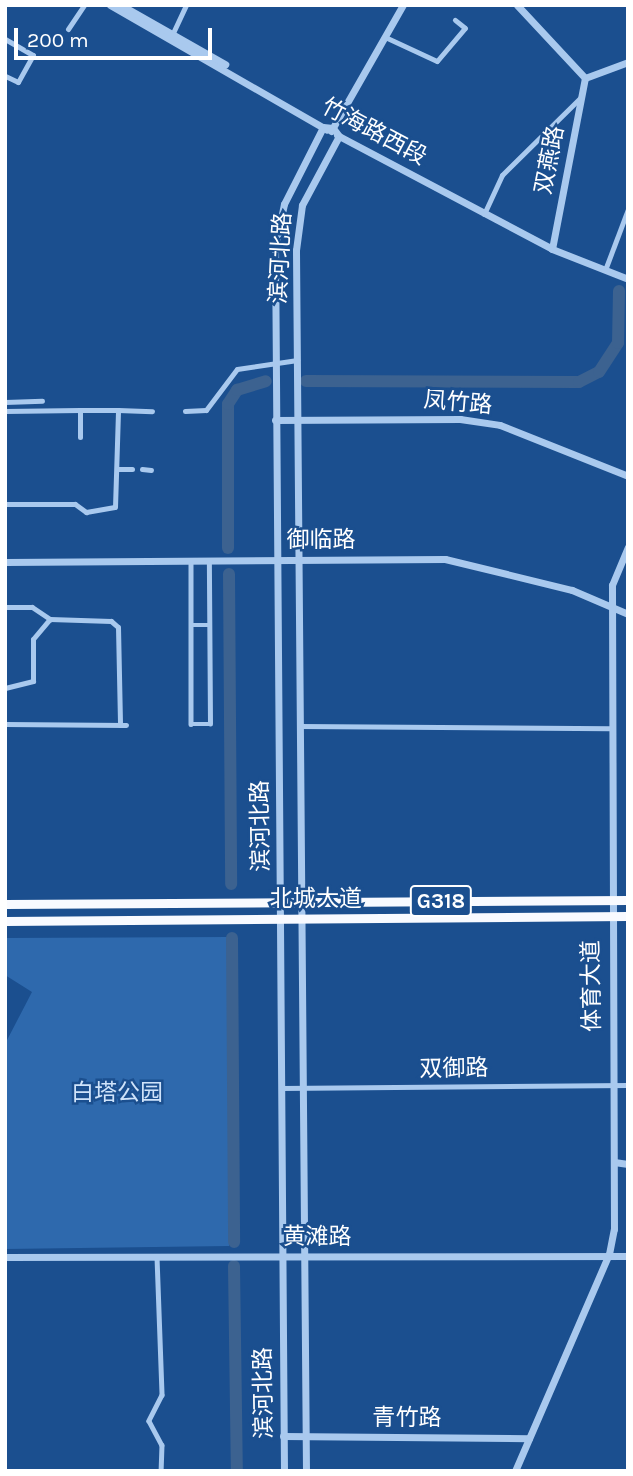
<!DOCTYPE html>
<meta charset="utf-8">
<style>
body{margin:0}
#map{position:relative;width:633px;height:1476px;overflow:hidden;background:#1b4f8f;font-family:Karla,"Noto Sans SC",sans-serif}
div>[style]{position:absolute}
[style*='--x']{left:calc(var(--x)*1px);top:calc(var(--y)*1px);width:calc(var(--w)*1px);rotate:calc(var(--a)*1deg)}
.green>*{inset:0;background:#2e69ad}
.river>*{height:12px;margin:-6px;padding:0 6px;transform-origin:6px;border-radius:6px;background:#3c6290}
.pedestrian>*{height:4.5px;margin:-2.25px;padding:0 2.25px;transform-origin:2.25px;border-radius:2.25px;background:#a9c9ee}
.minor>*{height:5px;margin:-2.5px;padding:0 2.5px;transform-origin:2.5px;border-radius:2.5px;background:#a9c9ee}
.tertiary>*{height:7px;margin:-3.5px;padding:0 3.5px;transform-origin:3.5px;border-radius:3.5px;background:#a9c9ee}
.trunk>*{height:9px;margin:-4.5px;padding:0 4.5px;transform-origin:4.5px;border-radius:4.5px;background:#f8faff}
span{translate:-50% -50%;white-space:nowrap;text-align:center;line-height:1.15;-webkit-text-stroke:5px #1b4f8f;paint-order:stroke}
.shield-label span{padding:2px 5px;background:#1b4f8f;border:2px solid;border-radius:5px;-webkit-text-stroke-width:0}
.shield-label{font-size:21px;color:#fff;font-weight:700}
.street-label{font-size:23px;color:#fff}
.park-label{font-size:23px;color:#cfe3fa}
.frame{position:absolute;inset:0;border:7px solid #fff;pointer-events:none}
.scale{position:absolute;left:14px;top:28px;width:198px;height:32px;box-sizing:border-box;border:4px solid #fff;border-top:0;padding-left:9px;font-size:21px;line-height:24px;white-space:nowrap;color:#fff;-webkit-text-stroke:5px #1b4f8f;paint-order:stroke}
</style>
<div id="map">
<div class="green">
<i style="clip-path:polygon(228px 937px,229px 1246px,5px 1249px,5px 1044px,32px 992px,5px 975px,5px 938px)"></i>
</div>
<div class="river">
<i style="--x:306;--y:381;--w:273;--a:0.2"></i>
<i style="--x:579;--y:382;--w:22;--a:-27"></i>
<i style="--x:599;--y:372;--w:35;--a:-57"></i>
<i style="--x:618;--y:343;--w:52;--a:-88.9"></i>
<i style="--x:228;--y:548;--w:144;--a:-90"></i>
<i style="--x:228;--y:404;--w:17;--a:-57"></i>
<i style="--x:237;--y:390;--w:30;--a:-17"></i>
<i style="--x:229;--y:574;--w:310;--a:89.6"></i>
<i style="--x:232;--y:938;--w:304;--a:89.6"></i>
<i style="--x:234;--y:1266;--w:205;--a:89.2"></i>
</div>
<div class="pedestrian">
<i style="--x:191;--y:561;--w:163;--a:90"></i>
<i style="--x:191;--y:724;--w:19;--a:0"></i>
<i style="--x:210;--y:724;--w:163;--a:-90.4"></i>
<i style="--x:191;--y:625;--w:18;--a:0"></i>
<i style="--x:157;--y:1257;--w:138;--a:87.9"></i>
<i style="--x:162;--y:1395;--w:29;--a:117"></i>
<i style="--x:149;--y:1421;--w:27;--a:62"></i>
<i style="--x:162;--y:1445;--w:26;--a:92"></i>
</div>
<div class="minor">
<i style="--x:68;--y:29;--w:29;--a:-56"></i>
<i style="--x:172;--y:35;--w:33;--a:-65"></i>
<i style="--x:385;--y:37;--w:57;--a:24.8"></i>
<i style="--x:437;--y:61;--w:43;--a:-49.7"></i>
<i style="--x:465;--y:28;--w:13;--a:-141"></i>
<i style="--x:5;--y:39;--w:32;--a:30"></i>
<i style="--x:33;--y:55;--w:31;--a:119"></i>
<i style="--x:18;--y:82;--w:14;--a:-155"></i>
<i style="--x:484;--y:214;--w:43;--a:-65.2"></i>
<i style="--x:502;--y:175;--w:111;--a:-44.6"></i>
<i style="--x:605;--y:270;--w:65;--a:-69.3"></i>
<i style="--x:5;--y:402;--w:37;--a:-2"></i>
<i style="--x:118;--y:410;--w:34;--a:2"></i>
<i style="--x:5;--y:411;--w:75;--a:-0.8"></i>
<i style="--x:185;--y:411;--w:21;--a:-3"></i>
<i style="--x:206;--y:410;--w:51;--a:-52.9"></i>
<i style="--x:237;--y:369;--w:61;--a:-8.5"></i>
<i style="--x:118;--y:469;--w:14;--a:0"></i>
<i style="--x:142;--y:469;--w:9;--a:6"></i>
<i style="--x:5;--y:504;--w:70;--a:0"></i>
<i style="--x:75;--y:504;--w:14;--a:36"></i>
<i style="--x:86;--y:512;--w:29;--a:-10"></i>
<i style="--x:115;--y:507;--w:97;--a:-88.2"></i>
<i style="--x:118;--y:410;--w:38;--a:180"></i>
<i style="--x:80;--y:410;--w:27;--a:90"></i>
<i style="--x:5;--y:607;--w:27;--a:0"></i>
<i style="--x:32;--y:607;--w:22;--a:34"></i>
<i style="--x:50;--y:619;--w:61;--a:1.9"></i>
<i style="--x:111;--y:621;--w:9;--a:41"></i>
<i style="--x:118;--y:627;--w:98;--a:88.8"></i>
<i style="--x:5;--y:688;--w:29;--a:-14"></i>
<i style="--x:33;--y:681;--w:42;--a:-90"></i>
<i style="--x:33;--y:639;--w:26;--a:-50"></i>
<i style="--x:5;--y:724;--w:121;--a:0.5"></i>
<i style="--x:300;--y:726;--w:310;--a:0.4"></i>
<i style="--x:281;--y:1088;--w:347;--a:-0.5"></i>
</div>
<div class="tertiary">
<i style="--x:110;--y:5;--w:250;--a:29.9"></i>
<i style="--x:121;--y:5;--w:120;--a:29.6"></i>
<i style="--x:517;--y:5;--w:100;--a:47"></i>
<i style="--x:585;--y:78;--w:46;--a:-20.4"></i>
<i style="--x:331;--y:131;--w:145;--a:-60.3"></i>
<i style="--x:337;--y:135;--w:243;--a:27.9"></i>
<i style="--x:552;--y:249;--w:82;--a:21.5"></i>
<i style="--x:552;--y:249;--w:174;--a:-79.1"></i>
<i style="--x:275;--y:420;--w:185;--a:-0.3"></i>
<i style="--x:460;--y:419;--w:40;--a:8.5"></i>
<i style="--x:500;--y:425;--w:138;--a:21.7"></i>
<i style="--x:5;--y:562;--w:440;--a:-0.4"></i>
<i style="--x:445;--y:559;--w:131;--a:13.7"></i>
<i style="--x:572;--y:590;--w:61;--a:23.2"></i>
<i style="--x:614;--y:1162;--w:14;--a:8"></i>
<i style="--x:5;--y:1257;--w:623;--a:-0.09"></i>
<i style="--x:283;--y:1436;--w:246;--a:0.5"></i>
<i style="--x:284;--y:1471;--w:1224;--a:-90.42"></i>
<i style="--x:275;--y:247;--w:44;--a:-78.2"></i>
<i style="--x:284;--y:204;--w:86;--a:-63.1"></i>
<i style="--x:323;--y:127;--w:10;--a:6"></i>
<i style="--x:306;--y:1471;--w:1221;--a:-90.47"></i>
<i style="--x:296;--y:250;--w:45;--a:-82.4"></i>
<i style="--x:302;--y:205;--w:78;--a:-61.8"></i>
<i style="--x:339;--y:136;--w:10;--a:-127"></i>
<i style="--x:515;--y:1471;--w:236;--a:-66.6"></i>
<i style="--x:609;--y:1254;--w:25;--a:-79"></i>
<i style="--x:614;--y:1229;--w:644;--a:-90.18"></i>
<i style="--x:612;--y:585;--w:41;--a:-67.2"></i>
</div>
<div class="trunk">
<i style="--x:5;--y:904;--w:623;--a:-0.37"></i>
<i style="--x:5;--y:921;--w:623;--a:-0.46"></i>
</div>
<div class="shield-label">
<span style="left:441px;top:901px">G318</span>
</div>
<div class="street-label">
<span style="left:374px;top:132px;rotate:28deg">竹海路西段</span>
<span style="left:550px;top:160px;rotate:-79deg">双燕路</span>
<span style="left:281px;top:258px;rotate:-87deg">滨河北路</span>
<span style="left:458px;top:403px;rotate:5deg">凤竹路</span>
<span style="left:321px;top:540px">御临路</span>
<span style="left:261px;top:826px;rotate:-91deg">滨河北路</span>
<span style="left:316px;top:899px">北城大道</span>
<span style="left:592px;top:986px;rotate:-91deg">体育大道</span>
<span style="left:454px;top:1069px;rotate:-1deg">双御路</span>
<span style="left:317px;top:1237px">黄滩路</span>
<span style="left:264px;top:1393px;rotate:-91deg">滨河北路</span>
<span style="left:407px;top:1418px">青竹路</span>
</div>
<div class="park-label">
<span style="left:117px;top:1093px">白塔公园</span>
</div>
<div class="frame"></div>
<div class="scale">200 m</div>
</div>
